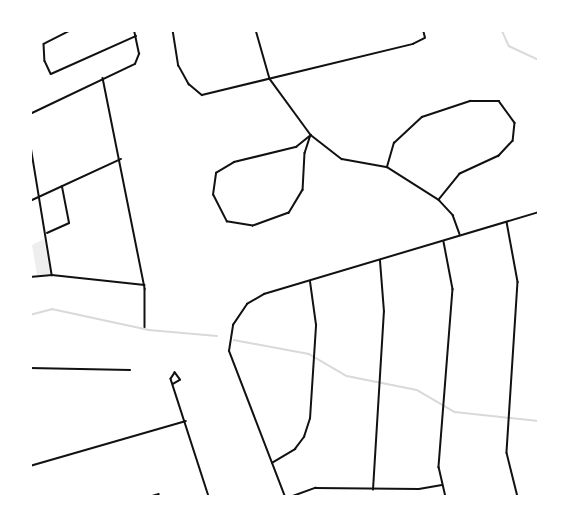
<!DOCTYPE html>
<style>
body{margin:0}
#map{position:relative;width:569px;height:527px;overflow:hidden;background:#fff;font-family:"Golos Text",sans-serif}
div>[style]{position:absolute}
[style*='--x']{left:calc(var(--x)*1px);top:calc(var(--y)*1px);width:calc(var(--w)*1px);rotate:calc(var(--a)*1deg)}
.green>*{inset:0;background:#eee}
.stream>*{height:1.5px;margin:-0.75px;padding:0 0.75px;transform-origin:0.75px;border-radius:0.75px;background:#d9d9d9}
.minor>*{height:1.5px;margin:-0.75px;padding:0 0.75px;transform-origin:0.75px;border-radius:0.75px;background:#111}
span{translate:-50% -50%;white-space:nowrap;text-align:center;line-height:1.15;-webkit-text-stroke:4.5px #fff;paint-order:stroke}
.frame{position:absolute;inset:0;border:32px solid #fff;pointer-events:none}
</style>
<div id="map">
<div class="green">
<i style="clip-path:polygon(44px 239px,50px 274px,37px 275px,32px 245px)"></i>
</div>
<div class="stream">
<i style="--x:502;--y:30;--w:17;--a:66"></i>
<i style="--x:509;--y:46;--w:33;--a:25"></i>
<i style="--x:30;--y:315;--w:23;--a:-15"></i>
<i style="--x:52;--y:309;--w:99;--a:12.2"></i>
<i style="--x:149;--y:330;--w:68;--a:5"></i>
<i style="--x:234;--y:340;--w:76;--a:10.6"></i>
<i style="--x:309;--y:354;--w:44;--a:30.1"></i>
<i style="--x:347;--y:376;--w:71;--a:11.3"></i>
<i style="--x:417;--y:390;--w:44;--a:30.1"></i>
<i style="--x:455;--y:412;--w:84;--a:6.1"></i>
</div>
<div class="minor">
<i style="--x:72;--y:30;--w:31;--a:153"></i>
<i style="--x:44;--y:44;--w:17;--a:87"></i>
<i style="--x:45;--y:61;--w:14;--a:65"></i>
<i style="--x:51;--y:74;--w:93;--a:-24.1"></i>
<i style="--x:173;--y:30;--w:36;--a:81"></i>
<i style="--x:179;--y:66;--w:21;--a:61"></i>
<i style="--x:189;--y:84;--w:17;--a:40"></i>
<i style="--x:202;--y:95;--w:217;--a:-13.6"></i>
<i style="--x:413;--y:44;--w:13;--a:-27"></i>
<i style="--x:425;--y:38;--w:8;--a:-104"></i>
<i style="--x:256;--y:30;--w:51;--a:74.1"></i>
<i style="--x:270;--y:79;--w:69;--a:53.8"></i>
<i style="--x:311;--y:135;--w:39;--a:38"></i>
<i style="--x:342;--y:159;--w:46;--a:10.1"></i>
<i style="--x:387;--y:167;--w:62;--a:32.4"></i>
<i style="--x:439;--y:200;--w:21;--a:47"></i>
<i style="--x:453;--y:215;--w:20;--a:70"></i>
<i style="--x:103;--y:78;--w:215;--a:78.7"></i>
<i style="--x:145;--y:289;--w:38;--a:90"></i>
<i style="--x:30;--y:114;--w:116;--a:-25.5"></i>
<i style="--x:135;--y:64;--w:11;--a:-68"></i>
<i style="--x:139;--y:54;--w:25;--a:-102"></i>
<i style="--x:311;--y:135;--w:19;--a:108"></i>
<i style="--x:305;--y:153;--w:37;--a:93"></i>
<i style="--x:303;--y:190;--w:27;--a:121"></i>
<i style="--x:289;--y:213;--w:38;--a:160"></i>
<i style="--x:253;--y:226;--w:26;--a:-171"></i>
<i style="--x:227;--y:222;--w:30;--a:-117"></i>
<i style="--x:213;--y:195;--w:22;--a:-82"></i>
<i style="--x:216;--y:173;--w:21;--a:-31"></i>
<i style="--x:234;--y:162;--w:64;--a:-13.6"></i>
<i style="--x:296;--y:147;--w:19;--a:-39"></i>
<i style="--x:30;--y:140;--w:137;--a:80.7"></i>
<i style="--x:387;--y:167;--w:25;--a:-74"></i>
<i style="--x:394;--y:143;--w:38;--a:-43"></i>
<i style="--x:422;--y:117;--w:51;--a:-18.4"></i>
<i style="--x:470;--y:101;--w:29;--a:0"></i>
<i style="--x:499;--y:101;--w:27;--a:54"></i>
<i style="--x:515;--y:123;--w:18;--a:96"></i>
<i style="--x:513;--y:141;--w:21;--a:133"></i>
<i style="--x:499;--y:156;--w:43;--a:155.2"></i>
<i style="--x:460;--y:174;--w:32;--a:129"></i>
<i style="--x:30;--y:201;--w:100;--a:-24.8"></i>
<i style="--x:507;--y:222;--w:61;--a:79.6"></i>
<i style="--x:518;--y:282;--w:171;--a:93.7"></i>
<i style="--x:507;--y:453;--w:45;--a:76"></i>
<i style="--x:47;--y:233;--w:24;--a:-24"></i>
<i style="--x:69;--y:223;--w:37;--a:-101"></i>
<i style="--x:444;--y:242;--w:48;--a:79.2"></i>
<i style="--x:453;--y:289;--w:179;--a:94.5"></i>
<i style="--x:439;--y:467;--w:31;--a:77"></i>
<i style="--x:30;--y:277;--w:22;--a:-5"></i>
<i style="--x:52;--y:275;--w:93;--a:6.2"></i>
<i style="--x:30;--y:368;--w:100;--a:1.1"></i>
<i style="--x:173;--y:384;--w:8;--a:-30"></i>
<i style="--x:180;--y:380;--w:9;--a:-126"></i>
<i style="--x:175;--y:373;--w:7;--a:124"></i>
<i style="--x:171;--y:379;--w:124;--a:72.1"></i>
<i style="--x:272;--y:463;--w:27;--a:-31"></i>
<i style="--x:295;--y:449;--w:15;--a:-53"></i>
<i style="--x:304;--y:437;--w:19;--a:-72"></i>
<i style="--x:310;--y:419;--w:94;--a:-86.3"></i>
<i style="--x:316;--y:325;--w:43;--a:-97.9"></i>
<i style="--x:30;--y:466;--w:162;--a:-16.1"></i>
<i style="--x:373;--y:490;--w:178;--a:-86.5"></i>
<i style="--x:384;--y:312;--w:51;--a:-94.5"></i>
<i style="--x:149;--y:497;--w:10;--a:-17"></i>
<i style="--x:285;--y:497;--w:156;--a:-111"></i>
<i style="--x:229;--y:351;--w:26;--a:-81"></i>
<i style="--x:233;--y:325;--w:25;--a:-56"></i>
<i style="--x:247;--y:304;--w:20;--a:-30"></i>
<i style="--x:264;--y:294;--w:287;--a:-16.6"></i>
<i style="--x:290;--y:497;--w:27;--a:-20"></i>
<i style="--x:315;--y:488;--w:104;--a:0.6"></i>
<i style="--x:419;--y:489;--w:23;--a:-10"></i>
</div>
<div class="frame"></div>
</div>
